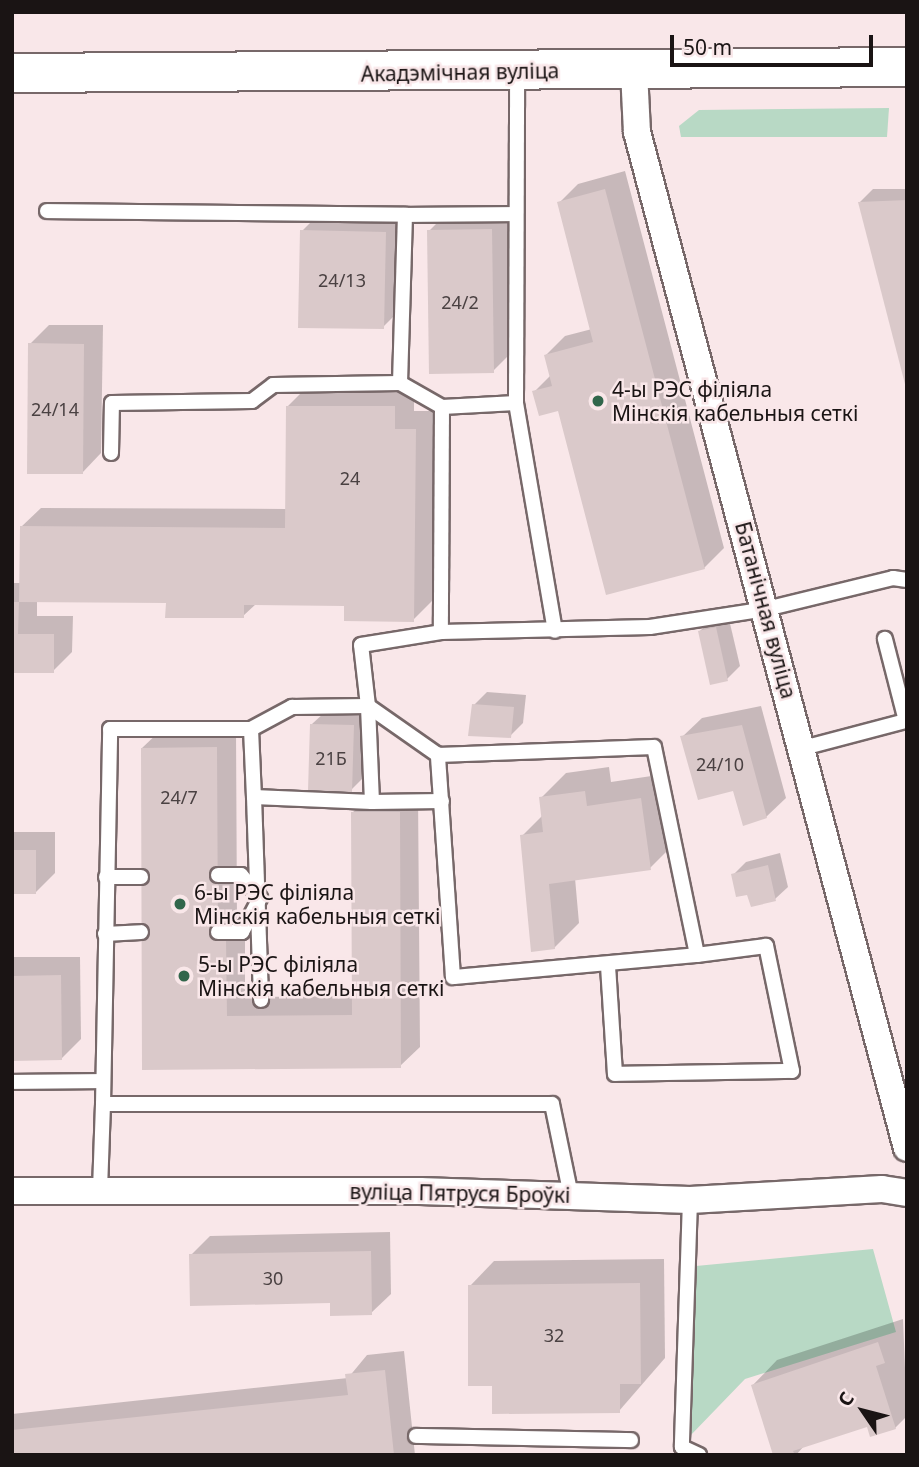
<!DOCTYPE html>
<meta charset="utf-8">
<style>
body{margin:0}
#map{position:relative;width:919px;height:1467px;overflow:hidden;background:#f9e7e9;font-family:"Noto Sans",sans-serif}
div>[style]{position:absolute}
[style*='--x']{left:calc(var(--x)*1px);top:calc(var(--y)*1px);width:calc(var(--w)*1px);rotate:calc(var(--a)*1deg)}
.green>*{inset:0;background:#b8d9c5}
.shadow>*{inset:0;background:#0003}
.building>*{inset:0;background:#dac9ca}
.roads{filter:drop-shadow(2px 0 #776869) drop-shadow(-2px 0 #776869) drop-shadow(0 2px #776869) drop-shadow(0 -2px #776869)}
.service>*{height:14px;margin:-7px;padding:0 7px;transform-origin:7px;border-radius:7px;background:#fff}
.minor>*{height:26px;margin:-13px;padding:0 13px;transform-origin:13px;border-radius:13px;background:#fff}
.primary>*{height:38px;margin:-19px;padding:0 19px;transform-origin:19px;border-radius:19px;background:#fff}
.dots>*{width:19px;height:19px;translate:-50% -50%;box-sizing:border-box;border:4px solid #f9e7e9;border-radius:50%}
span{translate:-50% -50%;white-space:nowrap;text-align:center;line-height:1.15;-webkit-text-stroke:5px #f9e7e9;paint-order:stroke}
.number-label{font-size:18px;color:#4a4142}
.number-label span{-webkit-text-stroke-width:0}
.street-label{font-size:21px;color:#1a1414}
.poi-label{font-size:21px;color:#1a1414}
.left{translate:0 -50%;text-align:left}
.frame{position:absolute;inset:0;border:14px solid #1a1414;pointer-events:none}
.north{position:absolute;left:828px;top:1376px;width:70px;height:70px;-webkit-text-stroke:5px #f9e7e9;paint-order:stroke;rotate:305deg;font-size:19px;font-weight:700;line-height:28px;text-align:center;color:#1a1414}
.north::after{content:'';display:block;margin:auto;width:24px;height:32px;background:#1a1414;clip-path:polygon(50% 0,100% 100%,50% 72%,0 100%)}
.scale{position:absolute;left:670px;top:35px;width:203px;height:32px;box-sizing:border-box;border:4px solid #1a1414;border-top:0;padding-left:9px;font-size:21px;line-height:24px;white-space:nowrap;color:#1a1414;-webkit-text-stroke:5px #f9e7e9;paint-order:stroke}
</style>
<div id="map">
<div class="green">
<i style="clip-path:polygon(889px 108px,887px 137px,681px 137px,679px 126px,699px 110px)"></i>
<i style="clip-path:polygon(873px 1249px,896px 1332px,745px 1379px,689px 1437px,696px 1266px)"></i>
</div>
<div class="shadow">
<i style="clip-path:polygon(625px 171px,724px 548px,704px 568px,559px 409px,534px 392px,551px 375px,546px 355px,565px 336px,592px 329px,559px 203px,578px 184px)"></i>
<i style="clip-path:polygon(873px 189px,907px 189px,907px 385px,860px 202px)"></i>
<i style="clip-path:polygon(511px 211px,512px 352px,493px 371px,429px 231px,448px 212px)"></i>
<i style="clip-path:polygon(321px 212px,405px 213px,402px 308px,383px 327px,302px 231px)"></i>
<i style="clip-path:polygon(49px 325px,103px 325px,101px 453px,82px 473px,30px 344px)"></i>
<i style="clip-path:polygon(307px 387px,414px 388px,414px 411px,434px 411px,432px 601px,413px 620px,346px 604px,256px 604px,243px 616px,167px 601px,37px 600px,37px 616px,73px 616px,72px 652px,53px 671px,12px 671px,12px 583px,21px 583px,21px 527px,41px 508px,287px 509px,288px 406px)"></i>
<i style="clip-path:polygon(728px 615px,740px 666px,727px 679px,700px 631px,713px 618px)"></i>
<i style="clip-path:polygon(487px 692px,526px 695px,523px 723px,510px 736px,474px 705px)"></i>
<i style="clip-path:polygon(761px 706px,786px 798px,766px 817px,682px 737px,702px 718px)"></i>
<i style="clip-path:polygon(325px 712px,366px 713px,364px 777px,351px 790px,312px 724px)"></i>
<i style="clip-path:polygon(236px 728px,237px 919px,245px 919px,245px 997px,353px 996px,352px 813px,372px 794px,418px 793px,420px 1047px,400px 1066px,144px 1068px,142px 748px,162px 729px)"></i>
<i style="clip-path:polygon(609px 767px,611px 782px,665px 774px,675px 843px,650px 868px,575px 878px,579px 923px,554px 948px,522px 836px,543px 815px,541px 798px,566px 773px)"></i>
<i style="clip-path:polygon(12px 832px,55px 832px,55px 873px,36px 892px,12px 893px,12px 902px)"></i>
<i style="clip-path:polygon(780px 853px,788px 887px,775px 899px,749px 893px,733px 875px,746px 862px)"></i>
<i style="clip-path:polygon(12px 957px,80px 957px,81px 1039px,61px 1059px,12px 1059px)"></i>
<i style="clip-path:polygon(390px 1232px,391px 1294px,371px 1313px,191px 1255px,210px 1236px)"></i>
<i style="clip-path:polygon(664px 1259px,665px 1358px,619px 1411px,494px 1384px,470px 1286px,494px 1261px)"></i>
<i style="clip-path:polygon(903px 1319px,907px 1416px,895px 1428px,868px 1425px,805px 1445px,796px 1455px,775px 1455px,753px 1385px,777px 1360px)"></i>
<i style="clip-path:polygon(404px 1351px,415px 1455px,12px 1455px,12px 1414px,348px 1378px,367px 1355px)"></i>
</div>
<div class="building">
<i style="clip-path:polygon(605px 189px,705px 569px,606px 595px,558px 411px,539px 416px,532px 391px,552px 386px,544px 355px,593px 342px,557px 202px)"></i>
<i style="clip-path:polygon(907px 200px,907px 388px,906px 388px,858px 202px)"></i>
<i style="clip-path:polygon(492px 229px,494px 373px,429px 374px,427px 230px)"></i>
<i style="clip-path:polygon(300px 230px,386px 232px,384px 329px,298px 328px)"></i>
<i style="clip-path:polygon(28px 343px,84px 344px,83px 474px,27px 474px)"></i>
<i style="clip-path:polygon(286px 406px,395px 406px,395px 429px,416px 429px,414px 622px,344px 621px,344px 606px,244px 605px,244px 618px,165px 618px,166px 603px,19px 602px,20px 526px,285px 528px)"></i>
<i style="clip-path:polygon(12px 602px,19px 602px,18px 634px,54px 634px,54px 673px,12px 673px)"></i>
<i style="clip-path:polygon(716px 627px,728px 681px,710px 685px,698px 631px)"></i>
<i style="clip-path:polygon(472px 704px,514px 707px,511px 738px,468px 736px)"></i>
<i style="clip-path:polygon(310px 724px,354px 725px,352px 792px,308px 791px)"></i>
<i style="clip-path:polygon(742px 725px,767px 818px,743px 826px,733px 791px,698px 800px,680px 736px)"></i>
<i style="clip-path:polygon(217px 747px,218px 938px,226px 938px,227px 1016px,352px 1015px,351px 812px,400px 812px,401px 1068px,142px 1070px,141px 748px)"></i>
<i style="clip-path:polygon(585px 791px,587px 806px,641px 798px,651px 870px,549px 884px,555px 949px,531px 952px,520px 835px,543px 832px,539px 797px)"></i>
<i style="clip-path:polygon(12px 850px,36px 850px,36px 894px,12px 894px)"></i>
<i style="clip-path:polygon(768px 865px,776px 901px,751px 907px,747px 895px,736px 897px,731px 874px)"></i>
<i style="clip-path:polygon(61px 975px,62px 1060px,12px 1061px,12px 976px)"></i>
<i style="clip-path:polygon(371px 1251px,372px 1315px,330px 1316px,330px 1303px,190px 1306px,189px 1254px)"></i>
<i style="clip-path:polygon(640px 1283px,641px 1384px,620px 1384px,620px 1413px,492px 1414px,492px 1386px,468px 1386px,468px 1285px)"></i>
<i style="clip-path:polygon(878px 1342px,885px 1363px,876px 1366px,896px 1429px,870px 1437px,867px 1427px,793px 1451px,795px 1455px,773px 1455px,751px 1385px)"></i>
<i style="clip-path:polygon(385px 1370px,394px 1455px,12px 1455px,12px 1430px,348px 1395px,345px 1374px)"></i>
</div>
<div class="roads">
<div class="service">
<i style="--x:47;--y:211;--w:358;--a:0.6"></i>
<i style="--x:400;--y:383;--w:168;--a:-88.3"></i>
<i style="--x:405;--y:215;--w:111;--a:-0.5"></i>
<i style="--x:516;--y:403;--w:331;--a:-89.8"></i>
<i style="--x:442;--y:407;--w:225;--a:90.3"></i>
<i style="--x:441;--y:632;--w:209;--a:-1.4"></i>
<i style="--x:650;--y:627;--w:117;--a:-8.8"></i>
<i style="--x:766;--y:609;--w:131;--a:-13.7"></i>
<i style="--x:893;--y:578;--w:14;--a:8"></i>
<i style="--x:111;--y:453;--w:50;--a:-88.9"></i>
<i style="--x:112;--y:403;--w:140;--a:-0.8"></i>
<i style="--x:252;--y:401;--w:26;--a:-37"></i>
<i style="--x:273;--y:385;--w:127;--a:-0.9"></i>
<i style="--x:400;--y:383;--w:48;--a:29.7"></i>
<i style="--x:442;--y:407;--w:74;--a:-3.1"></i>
<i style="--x:516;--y:403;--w:231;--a:80.3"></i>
<i style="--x:368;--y:706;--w:85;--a:35"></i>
<i style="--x:438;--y:755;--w:216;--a:-2.1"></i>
<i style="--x:654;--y:747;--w:212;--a:78.3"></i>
<i style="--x:697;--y:955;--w:245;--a:174.8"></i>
<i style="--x:453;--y:977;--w:223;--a:-93.9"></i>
<i style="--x:251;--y:729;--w:68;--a:87.5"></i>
<i style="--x:254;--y:797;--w:118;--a:2.4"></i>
<i style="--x:372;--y:802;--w:96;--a:-92.4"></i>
<i style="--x:803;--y:748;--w:106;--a:-14.7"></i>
<i style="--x:906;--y:721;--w:85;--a:-104.4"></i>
<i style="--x:254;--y:797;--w:203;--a:88"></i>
<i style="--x:372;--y:802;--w:70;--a:-0.8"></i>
<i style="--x:218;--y:875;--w:23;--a:0"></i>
<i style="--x:241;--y:875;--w:30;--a:50"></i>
<i style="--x:106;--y:877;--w:35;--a:0"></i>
<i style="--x:218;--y:932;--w:24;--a:0"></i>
<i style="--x:242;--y:932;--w:36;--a:-62"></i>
<i style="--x:105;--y:934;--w:36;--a:-3"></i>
<i style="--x:608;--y:966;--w:108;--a:86.3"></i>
<i style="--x:615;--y:1074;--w:177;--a:-1"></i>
<i style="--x:792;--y:1071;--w:128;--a:-101.7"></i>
<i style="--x:766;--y:946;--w:70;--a:172.6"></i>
<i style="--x:12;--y:1082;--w:89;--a:-0.6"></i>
<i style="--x:103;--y:1104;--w:375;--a:-88.9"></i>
<i style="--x:110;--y:729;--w:141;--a:0"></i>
<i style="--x:251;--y:729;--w:47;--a:-28.2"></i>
<i style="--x:292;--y:707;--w:76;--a:-0.8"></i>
<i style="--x:368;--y:706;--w:61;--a:-96.5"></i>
<i style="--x:361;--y:645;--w:81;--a:-9.2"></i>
<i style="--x:100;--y:1190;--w:86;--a:-88"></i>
<i style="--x:103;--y:1104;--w:449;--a:0"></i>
<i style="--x:552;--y:1104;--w:94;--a:78.3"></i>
<i style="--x:690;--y:1200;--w:247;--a:91.9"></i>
<i style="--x:682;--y:1447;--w:19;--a:25"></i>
<i style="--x:416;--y:1436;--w:215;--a:1.1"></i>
</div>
<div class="minor">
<i style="--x:634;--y:71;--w:61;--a:87.2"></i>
<i style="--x:637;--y:132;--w:1051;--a:75.12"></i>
<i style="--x:12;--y:1191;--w:408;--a:0"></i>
<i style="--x:420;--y:1191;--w:270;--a:1.9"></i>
<i style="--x:690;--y:1200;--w:192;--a:-3.3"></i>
<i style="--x:882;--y:1189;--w:25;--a:9"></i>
</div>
<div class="primary">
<i style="--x:12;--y:73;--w:895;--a:-0.38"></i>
</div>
</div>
<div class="dots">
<i style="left:598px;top:401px;background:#31664b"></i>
<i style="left:180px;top:904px;background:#31664b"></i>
<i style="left:184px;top:976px;background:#31664b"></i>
</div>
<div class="number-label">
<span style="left:342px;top:280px">24/13</span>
<span style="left:460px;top:302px">24/2</span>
<span style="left:55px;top:409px">24/14</span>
<span style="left:350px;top:478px">24</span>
<span style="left:331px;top:758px">21Б</span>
<span style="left:720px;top:764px">24/10</span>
<span style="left:179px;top:797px">24/7</span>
<span style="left:273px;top:1278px">30</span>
<span style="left:554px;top:1335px">32</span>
</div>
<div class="street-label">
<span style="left:460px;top:72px;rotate:-1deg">Акадэмічная вуліца</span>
<span style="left:766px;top:610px;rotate:75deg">Батанічная вуліца</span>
<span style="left:460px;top:1193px;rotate:1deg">вуліца Пятруся Броўкі</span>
</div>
<div class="poi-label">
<span class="left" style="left:612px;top:401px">4-ы РЭС філіяла<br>Мінскія кабельныя сеткі</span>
<span class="left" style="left:194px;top:904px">6-ы РЭС філіяла<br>Мінскія кабельныя сеткі</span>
<span class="left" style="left:198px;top:976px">5-ы РЭС філіяла<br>Мінскія кабельныя сеткі</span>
</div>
<div class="frame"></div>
<div class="north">С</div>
<div class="scale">50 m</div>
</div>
